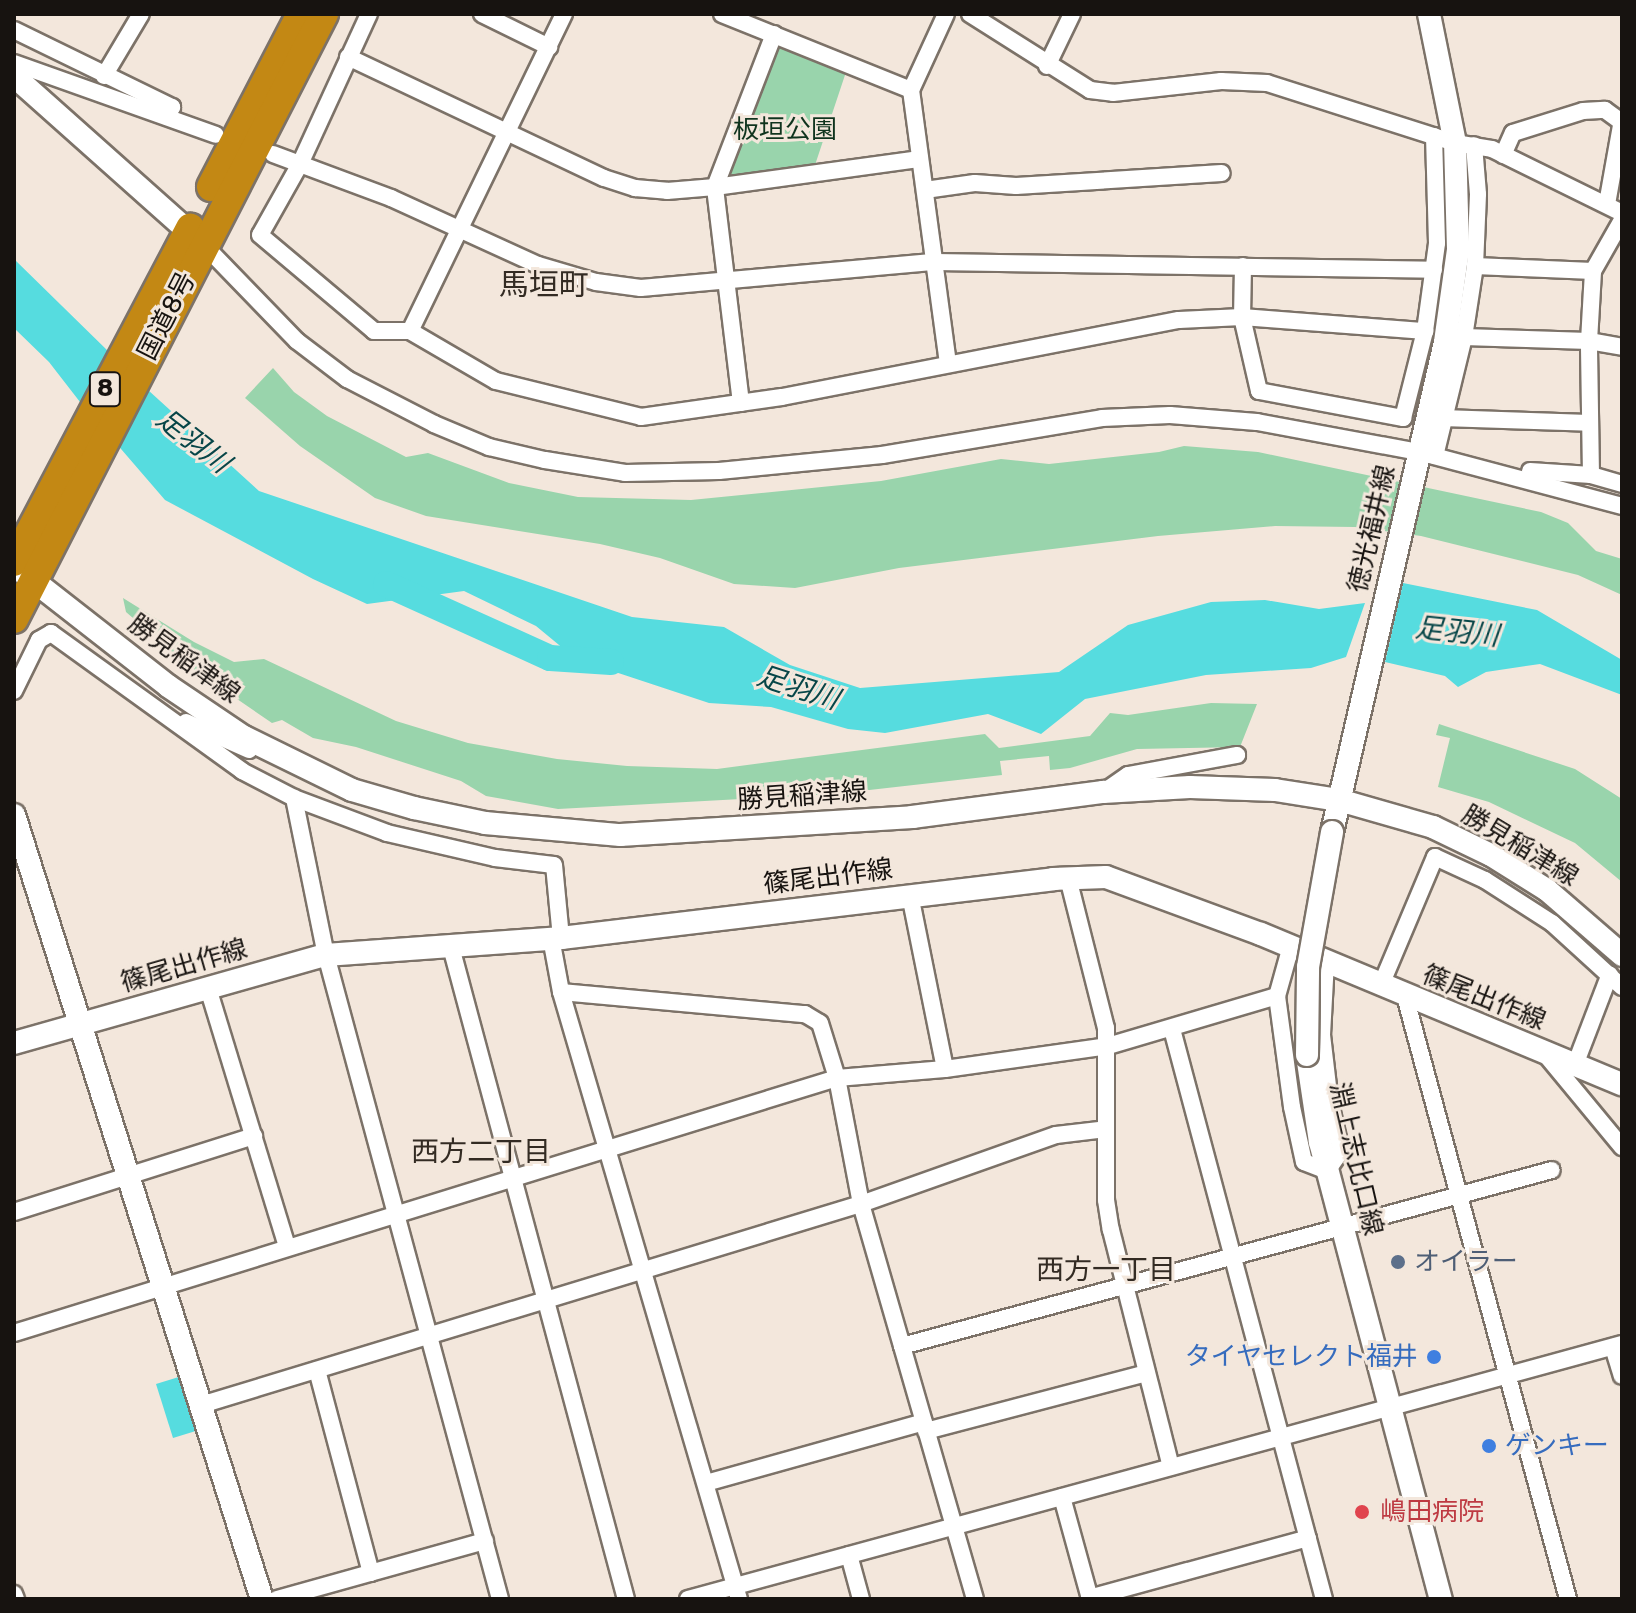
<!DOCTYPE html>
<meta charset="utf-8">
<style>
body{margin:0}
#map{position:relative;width:1636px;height:1613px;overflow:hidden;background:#f3e7dc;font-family:Rubik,"Noto Sans JP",sans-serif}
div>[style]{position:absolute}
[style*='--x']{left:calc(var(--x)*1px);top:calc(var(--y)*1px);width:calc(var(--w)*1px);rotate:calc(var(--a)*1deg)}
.green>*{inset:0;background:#99d4ac}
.water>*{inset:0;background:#56dcdf}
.river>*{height:26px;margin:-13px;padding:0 13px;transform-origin:13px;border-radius:13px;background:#56dcdf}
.roads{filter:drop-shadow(2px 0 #7c7268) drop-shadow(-2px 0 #7c7268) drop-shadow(0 2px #7c7268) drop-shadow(0 -2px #7c7268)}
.street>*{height:16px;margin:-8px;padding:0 8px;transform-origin:8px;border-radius:8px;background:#fff}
.secondary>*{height:22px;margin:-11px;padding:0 11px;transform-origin:11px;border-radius:11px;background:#fff}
.highway>*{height:28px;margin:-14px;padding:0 14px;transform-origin:14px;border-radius:14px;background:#c38814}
.bridges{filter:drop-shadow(2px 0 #7c7268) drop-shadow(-2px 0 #7c7268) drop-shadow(0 2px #7c7268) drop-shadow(0 -2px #7c7268)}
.secondary-bridge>*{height:22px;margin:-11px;padding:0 11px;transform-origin:11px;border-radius:11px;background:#fff}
.dots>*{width:22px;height:22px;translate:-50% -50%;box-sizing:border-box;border:4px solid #f3e7dc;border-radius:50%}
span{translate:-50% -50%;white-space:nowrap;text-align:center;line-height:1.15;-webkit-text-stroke:6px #f3e7dc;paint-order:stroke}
.shield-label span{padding:2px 6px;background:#f3e7dc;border:2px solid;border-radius:6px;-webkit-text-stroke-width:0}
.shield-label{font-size:24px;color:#171310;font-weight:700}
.park-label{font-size:26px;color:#0f341e}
.street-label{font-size:26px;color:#171310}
.service-label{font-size:26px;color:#4e5e75}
.left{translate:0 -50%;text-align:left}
.shop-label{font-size:26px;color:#366cbe}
.right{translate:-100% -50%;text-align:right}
.health-label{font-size:26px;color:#be3a42}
.water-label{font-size:28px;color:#074648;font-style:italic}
.neighbourhood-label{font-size:28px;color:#332b23}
.quarter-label{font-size:30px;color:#332b23}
.frame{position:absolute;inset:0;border:16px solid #171310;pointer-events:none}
</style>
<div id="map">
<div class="green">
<i style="clip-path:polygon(778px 42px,846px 72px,814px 168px,722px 180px)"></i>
<i style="clip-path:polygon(273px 368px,294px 392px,327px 416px,406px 457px,428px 453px,509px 483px,578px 497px,691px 500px,881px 481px,1001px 459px,1049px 464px,1159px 452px,1184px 446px,1258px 452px,1541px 512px,1568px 523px,1596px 551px,1622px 559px,1622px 595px,1578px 575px,1421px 536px,1355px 527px,1275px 526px,1158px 536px,899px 568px,795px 588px,734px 584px,660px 558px,600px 544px,426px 516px,375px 498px,300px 446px,245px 398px)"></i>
<i style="clip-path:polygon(123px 598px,194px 642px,234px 662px,264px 659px,396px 721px,468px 743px,557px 759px,627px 766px,717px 769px,985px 734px,999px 748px,1090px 736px,1110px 713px,1128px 715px,1211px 703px,1257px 704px,1240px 747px,1137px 749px,1070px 768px,1050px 770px,1049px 756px,1000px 761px,1002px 775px,834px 794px,558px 809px,486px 796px,461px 781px,356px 747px,313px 738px,282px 720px,272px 723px,186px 664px,126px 612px)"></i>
<i style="clip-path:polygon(1439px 724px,1575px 769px,1622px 799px,1622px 882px,1575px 843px,1489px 802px,1438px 787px,1450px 738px,1436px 735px)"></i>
</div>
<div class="water">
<i style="clip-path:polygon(14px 259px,109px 352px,80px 402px,49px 362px,14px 328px)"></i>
<i style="clip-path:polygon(148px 390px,259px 491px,632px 617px,724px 627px,790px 665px,860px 688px,1059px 672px,1128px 625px,1211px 602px,1265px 600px,1319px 609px,1365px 603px,1346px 657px,1311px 668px,1206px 675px,1085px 699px,1041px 734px,988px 714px,885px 733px,848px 729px,771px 707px,709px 703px,576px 659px,536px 626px,464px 591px,367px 604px,313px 579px,165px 500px,115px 442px)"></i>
<i style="clip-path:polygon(1403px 583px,1537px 610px,1622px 660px,1622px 695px,1540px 664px,1486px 672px,1458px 687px,1445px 676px,1385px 662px)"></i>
<i style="clip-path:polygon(182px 1376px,199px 1430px,173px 1438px,156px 1384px)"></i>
</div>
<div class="river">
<i style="--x:386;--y:584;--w:180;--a:24.3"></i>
<i style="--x:550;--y:658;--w:61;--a:3.8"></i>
</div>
<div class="roads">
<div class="street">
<i style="--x:369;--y:14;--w:165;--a:114.7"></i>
<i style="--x:300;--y:164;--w:81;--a:119.4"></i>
<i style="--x:260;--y:235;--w:149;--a:40.1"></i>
<i style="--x:374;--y:331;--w:36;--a:0"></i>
<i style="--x:482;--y:14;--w:75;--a:26.2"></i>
<i style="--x:564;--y:14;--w:352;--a:115.9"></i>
<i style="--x:410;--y:331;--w:99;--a:30.2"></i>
<i style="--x:496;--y:381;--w:149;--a:13.9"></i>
<i style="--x:641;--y:417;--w:142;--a:-8.1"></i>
<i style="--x:782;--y:397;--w:404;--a:-11"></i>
<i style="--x:1179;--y:320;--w:63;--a:-2.7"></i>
<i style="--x:1242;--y:317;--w:184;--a:4.4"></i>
<i style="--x:722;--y:14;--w:204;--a:21.9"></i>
<i style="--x:946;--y:14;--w:84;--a:114.7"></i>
<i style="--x:911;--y:90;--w:275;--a:82.3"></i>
<i style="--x:970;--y:14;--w:142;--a:32.3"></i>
<i style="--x:1090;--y:90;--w:23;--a:7"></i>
<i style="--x:1113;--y:93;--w:109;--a:-6.3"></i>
<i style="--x:1221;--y:81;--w:46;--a:2.5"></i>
<i style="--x:1267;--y:83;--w:197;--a:17.7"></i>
<i style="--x:1455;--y:143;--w:37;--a:9"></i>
<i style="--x:1492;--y:149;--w:145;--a:26.2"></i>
<i style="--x:14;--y:30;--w:176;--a:26"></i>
<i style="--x:172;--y:107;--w:11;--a:117"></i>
<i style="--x:348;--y:57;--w:283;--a:25.3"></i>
<i style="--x:604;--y:178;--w:33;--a:18"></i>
<i style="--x:635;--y:188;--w:32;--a:5"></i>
<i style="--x:667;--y:191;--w:48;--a:-4.8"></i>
<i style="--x:715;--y:187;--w:207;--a:-7.8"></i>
<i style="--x:14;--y:63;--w:214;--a:19.6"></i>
<i style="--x:1047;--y:66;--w:58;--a:-64.3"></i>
<i style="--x:104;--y:76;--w:72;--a:-59.2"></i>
<i style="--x:273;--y:154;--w:126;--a:20.4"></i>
<i style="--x:391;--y:198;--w:162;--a:24.5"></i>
<i style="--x:538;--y:265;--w:60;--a:16.3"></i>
<i style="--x:596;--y:282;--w:45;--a:7.6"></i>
<i style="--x:641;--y:288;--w:295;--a:-5.1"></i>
<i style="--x:935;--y:262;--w:499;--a:0.9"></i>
<i style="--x:1503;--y:155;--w:24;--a:-66"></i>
<i style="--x:1513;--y:133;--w:73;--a:-17.4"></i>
<i style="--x:1583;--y:111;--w:22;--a:-3"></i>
<i style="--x:1605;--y:110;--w:17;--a:36"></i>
<i style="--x:925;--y:190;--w:50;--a:-8"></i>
<i style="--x:975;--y:183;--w:41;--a:4.2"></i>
<i style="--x:1016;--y:186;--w:206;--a:-3.6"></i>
<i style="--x:1607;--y:204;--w:85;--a:-79.9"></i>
<i style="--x:203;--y:244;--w:135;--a:45.9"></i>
<i style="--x:297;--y:341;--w:63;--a:37.2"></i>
<i style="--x:347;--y:379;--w:98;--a:27.3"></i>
<i style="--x:434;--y:424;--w:60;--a:22.7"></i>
<i style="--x:489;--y:447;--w:57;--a:13.1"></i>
<i style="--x:545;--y:460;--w:81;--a:9.2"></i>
<i style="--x:625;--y:473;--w:94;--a:-1.2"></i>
<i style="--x:719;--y:471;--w:164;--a:-5.6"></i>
<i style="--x:882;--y:455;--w:223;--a:-9.5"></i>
<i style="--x:1102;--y:418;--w:68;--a:-2.5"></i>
<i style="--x:1170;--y:415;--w:87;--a:4.6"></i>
<i style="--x:1257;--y:422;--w:165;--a:10.5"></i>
<i style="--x:1419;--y:452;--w:210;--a:14.9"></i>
<i style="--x:1243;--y:266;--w:51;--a:91.1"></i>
<i style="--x:1242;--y:317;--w:76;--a:77.1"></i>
<i style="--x:1259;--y:391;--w:147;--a:10.6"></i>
<i style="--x:1403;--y:418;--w:90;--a:-75.8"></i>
<i style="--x:1425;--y:331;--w:89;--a:-82.2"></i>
<i style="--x:1437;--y:243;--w:107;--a:-91.6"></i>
<i style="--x:1475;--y:266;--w:118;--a:2.4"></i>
<i style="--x:1464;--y:337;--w:125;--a:1.8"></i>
<i style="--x:1589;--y:341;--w:34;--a:10"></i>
<i style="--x:741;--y:403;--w:218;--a:-96.9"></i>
<i style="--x:715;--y:187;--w:164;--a:-68.9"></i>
<i style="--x:1442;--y:418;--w:147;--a:1.9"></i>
<i style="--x:1435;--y:456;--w:122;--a:-76.3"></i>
<i style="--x:1464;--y:337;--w:72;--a:-81.2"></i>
<i style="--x:1475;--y:266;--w:72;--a:-87.6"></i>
<i style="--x:1478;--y:194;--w:49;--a:-94.7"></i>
<i style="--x:1530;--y:471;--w:61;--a:3.8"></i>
<i style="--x:1591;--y:475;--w:32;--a:16"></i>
<i style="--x:1591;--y:475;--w:134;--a:-90.9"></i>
<i style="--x:1589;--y:341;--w:70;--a:-86.7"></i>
<i style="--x:1593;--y:271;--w:59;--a:-60.4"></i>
<i style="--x:14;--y:691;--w:57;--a:-63.9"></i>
<i style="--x:39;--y:640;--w:14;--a:-30"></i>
<i style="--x:51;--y:633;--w:236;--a:35.8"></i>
<i style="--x:242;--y:771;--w:59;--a:27.4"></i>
<i style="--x:294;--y:798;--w:99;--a:20.6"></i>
<i style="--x:387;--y:833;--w:111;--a:13"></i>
<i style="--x:495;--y:858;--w:59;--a:6.8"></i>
<i style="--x:554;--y:865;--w:73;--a:84.5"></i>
<i style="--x:186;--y:722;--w:69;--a:24"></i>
<i style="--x:1105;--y:791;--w:28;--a:-35"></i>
<i style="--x:1128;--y:775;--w:111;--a:-10.4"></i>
<i style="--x:294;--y:798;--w:160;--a:78.5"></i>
<i style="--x:326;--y:955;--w:667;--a:74.88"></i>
<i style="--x:1068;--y:878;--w:155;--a:75.8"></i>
<i style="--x:1106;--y:1028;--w:172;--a:90"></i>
<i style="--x:1106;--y:1200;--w:30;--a:81"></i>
<i style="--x:1111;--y:1230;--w:244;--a:75.8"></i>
<i style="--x:910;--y:895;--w:177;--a:78.6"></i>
<i style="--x:551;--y:938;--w:55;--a:79.5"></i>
<i style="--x:561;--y:992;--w:633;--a:73.66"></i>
<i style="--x:1291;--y:946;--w:52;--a:105.6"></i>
<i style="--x:1277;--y:996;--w:112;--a:82.3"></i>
<i style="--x:1292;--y:1107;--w:56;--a:77.7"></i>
<i style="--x:1304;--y:1162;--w:25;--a:21"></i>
<i style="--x:1327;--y:1171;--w:24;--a:-55"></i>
<i style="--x:1341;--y:1151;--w:49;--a:-102.9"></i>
<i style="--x:1330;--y:1103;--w:68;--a:-96.7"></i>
<i style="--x:1322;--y:1035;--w:74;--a:-86.9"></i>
<i style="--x:451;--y:947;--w:675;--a:74.98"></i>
<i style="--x:1381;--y:985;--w:139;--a:-67.1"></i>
<i style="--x:1435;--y:857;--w:55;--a:24.7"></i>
<i style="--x:1485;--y:880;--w:80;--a:32.7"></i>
<i style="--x:1552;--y:923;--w:95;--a:42.4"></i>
<i style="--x:208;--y:988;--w:270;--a:73"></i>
<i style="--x:561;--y:992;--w:245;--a:5.2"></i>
<i style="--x:805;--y:1014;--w:17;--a:31"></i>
<i style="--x:820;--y:1023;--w:58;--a:72.8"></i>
<i style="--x:837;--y:1078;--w:128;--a:79.2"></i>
<i style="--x:861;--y:1204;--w:411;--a:73.9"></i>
<i style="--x:1405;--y:996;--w:625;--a:74.87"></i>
<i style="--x:1172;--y:1029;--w:590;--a:75.07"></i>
<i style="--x:1545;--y:1054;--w:121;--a:50.4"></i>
<i style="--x:1575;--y:1065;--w:97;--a:-69"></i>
<i style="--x:14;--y:1212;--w:252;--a:-17.6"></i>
<i style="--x:14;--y:1333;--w:862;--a:-17.22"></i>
<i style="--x:837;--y:1078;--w:108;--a:-4.8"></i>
<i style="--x:945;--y:1069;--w:165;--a:-8"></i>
<i style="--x:1108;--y:1046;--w:176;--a:-16.5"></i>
<i style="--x:902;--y:1346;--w:673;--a:-15.15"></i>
<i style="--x:1613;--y:1347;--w:30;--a:73"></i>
<i style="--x:317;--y:1370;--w:210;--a:75.1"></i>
<i style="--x:201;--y:1405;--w:690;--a:-16.94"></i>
<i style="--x:861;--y:1204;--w:207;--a:-19.5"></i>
<i style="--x:1056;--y:1135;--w:50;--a:-6.8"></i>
<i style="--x:926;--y:1431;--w:228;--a:-14.7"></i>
<i style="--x:706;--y:1483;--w:226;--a:-15.6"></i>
<i style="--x:1062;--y:1497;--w:106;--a:74.6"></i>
<i style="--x:849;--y:1555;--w:46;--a:74.7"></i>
<i style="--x:14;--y:1594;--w:5;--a:68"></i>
<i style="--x:1089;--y:1598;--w:227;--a:-15.3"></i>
<i style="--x:277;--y:1599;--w:216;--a:-15.6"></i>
<i style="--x:688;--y:1599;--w:968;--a:-15.27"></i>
</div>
<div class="secondary">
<i style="--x:14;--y:76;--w:233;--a:41.7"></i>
<i style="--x:21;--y:571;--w:187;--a:38"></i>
<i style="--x:168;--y:686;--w:92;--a:33.9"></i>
<i style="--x:244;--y:737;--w:120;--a:26.1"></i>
<i style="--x:352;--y:790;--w:65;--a:16.2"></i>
<i style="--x:414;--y:808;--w:73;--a:11.9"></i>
<i style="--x:485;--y:823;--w:136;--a:5.1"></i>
<i style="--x:620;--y:835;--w:293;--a:-3.5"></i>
<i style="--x:912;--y:817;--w:193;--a:-7.5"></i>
<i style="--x:1103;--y:792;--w:87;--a:-3.3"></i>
<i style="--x:1190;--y:787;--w:85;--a:2"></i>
<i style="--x:1275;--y:790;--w:65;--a:8.9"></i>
<i style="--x:1339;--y:800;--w:98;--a:16"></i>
<i style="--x:1433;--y:827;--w:64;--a:25.8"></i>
<i style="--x:1491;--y:855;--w:66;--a:32"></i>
<i style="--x:1547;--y:890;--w:99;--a:40.9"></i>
<i style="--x:14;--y:815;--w:822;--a:72.45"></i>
<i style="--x:1332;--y:832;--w:503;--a:-77.01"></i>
<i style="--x:1445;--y:342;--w:94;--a:-82"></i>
<i style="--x:1458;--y:249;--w:106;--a:-91.6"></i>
<i style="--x:1455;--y:143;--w:132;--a:-101.4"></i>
<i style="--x:14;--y:1043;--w:324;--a:-15.8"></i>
<i style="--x:326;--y:955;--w:236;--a:-4.1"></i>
<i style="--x:561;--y:938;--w:496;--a:-6.8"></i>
<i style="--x:1053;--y:879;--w:53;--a:-2.2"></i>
<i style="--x:1106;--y:877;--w:165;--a:20.2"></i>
<i style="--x:1261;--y:934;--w:391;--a:22.6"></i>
<i style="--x:1307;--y:1055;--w:88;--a:81.5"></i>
<i style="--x:1320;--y:1142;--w:473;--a:75.2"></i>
</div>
<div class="highway">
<i style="--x:211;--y:187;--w:195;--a:-62.5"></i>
<i style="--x:14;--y:562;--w:378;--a:-62.2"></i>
<i style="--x:14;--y:619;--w:680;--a:-62.87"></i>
</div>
</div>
<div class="bridges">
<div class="secondary-bridge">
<i style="--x:1307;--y:1055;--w:88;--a:-89.3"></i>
<i style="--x:1308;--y:967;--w:137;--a:-79.9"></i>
</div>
</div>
<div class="dots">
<i style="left:1398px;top:1262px;background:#5c6f8a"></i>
<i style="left:1434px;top:1357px;background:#3f7fe0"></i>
<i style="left:1489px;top:1446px;background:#3f7fe0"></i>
<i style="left:1362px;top:1512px;background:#e0444e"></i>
</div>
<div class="shield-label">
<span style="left:105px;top:389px">8</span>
</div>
<div class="park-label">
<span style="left:785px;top:130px">板垣公園</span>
</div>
<div class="street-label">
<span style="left:167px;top:316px;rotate:-63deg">国道8号</span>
<span style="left:1372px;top:529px;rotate:-77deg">徳光福井線</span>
<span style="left:184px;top:659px;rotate:36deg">勝見稲津線</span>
<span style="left:802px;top:796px;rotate:-4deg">勝見稲津線</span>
<span style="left:1520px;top:846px;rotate:31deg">勝見稲津線</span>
<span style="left:828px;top:877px;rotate:-7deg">篠尾出作線</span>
<span style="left:184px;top:966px;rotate:-16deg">篠尾出作線</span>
<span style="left:1484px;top:998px;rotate:22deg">篠尾出作線</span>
<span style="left:1356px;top:1159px;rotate:77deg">淵上志比口線</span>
</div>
<div class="service-label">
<span class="left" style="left:1414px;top:1262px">オイラー</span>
</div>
<div class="shop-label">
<span class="right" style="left:1418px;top:1357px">タイヤセレクト福井</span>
<span class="left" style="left:1505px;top:1446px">ゲンキー</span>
</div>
<div class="health-label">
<span class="left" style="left:1380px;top:1512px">嶋田病院</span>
</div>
<div class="water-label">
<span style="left:193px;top:441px;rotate:38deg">足羽川</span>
<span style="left:1457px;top:632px;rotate:6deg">足羽川</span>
<span style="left:798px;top:688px;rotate:18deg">足羽川</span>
</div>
<div class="neighbourhood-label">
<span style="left:481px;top:1152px">西方二丁目</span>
<span style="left:1106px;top:1270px">西方一丁目</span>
</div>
<div class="quarter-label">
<span style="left:544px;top:285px">馬垣町</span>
</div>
<div class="frame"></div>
</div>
